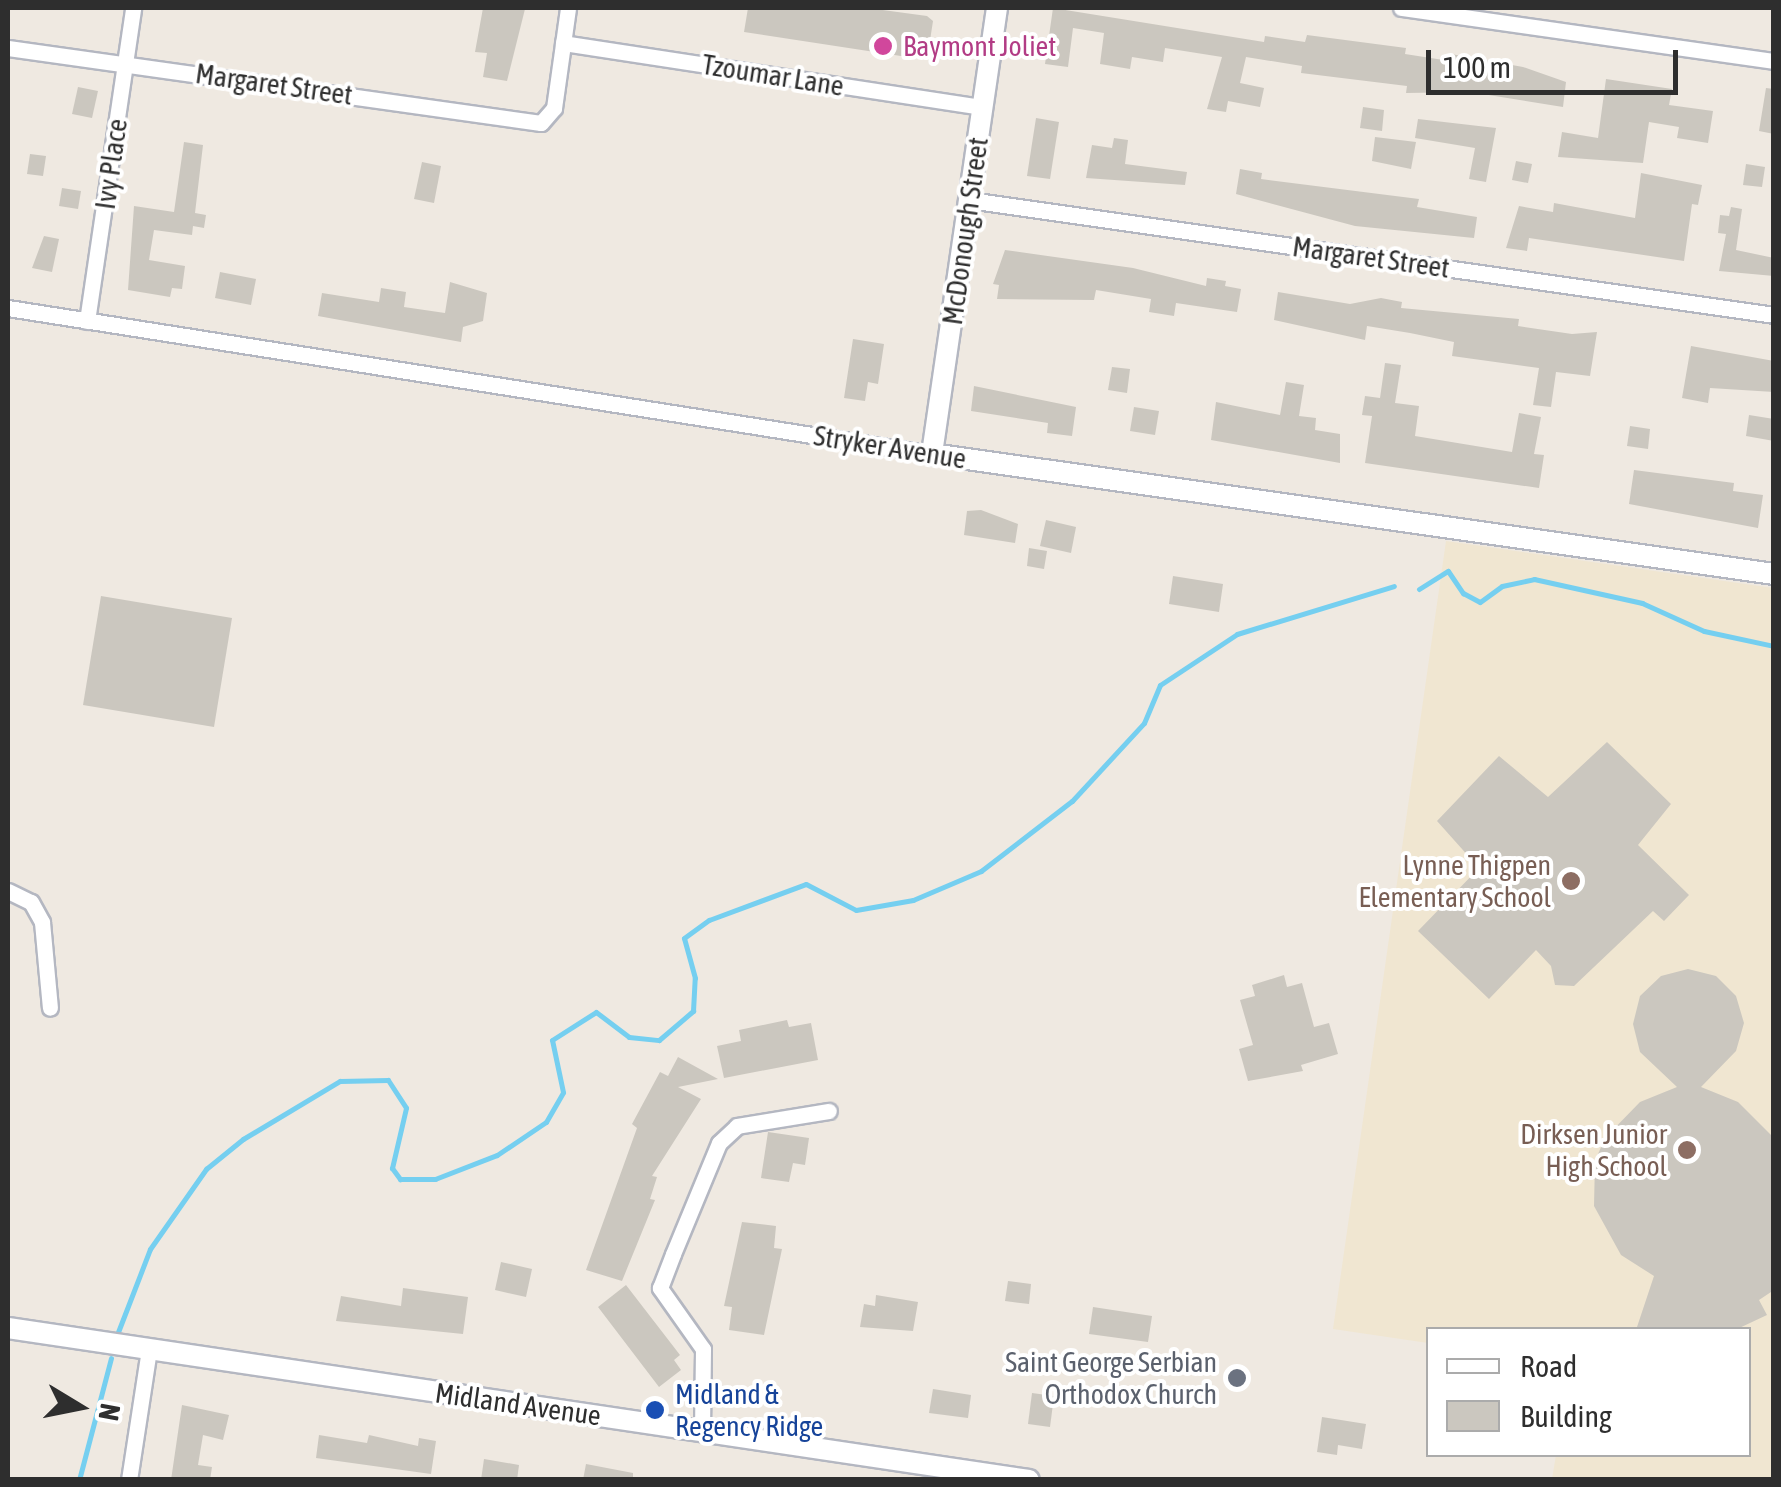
<!DOCTYPE html>
<style>
body{margin:0}
#map{position:relative;width:1781px;height:1487px;overflow:hidden;background:#efe9e1;font-family:"Asap Condensed",sans-serif}
div>[style]{position:absolute}
[style*='--x']{left:calc(var(--x)*1px);top:calc(var(--y)*1px);width:calc(var(--w)*1px);rotate:calc(var(--a)*1deg)}
.education>*{inset:0;background:#f0e6d1}
.stream>*{height:5px;margin:-2.5px;padding:0 2.5px;transform-origin:2.5px;border-radius:2.5px;background:#75cff0}
.building>*{inset:0;background:#cbc7bf}
.roads{filter:drop-shadow(2px 0 #b4b7c1) drop-shadow(-2px 0 #b4b7c1) drop-shadow(0 2px #b4b7c1) drop-shadow(0 -2px #b4b7c1)}
.minor>*{height:15px;margin:-7.5px;padding:0 7.5px;transform-origin:7.5px;border-radius:7.5px;background:#fff}
.tertiary>*{height:20px;margin:-10px;padding:0 10px;transform-origin:10px;border-radius:10px;background:#fff}
.dots>*{width:28px;height:28px;translate:-50% -50%;box-sizing:border-box;border:5px solid #fff;border-radius:50%}
span{translate:-50% -50%;white-space:nowrap;text-align:center;line-height:1.15;-webkit-text-stroke:8px #fff;paint-order:stroke}
.hotel-label{font-size:28px;color:#b23c85}
.left{translate:0 -50%;text-align:left}
.street-label{font-size:28px;color:#2e2e2e}
.education-label{font-size:28px;color:#785e54}
.right{translate:-100% -50%;text-align:right}
.worship-label{font-size:28px;color:#5b616d}
.transit-label{font-size:28px;color:#164399}
.frame{position:absolute;inset:0;border:10px solid #2e2e2e;pointer-events:none}
.legend{position:absolute;left:1426px;top:1327px;width:325px;height:130px;box-sizing:border-box;background:#fff;border:2px solid #ababab;margin:0;padding:12px 18px;list-style:none;font-size:30px;color:#2e2e2e}
.legend li{display:flex;align-items:center;gap:20px;height:50px}
.legend b{width:50px;border:2px solid #ababab}
.north{position:absolute;left:30px;top:1357px;width:100px;height:100px;-webkit-text-stroke:8px #fff;paint-order:stroke;rotate:100deg;font-size:28px;font-weight:700;line-height:40px;text-align:center;color:#2e2e2e}
.north::after{content:'';display:block;margin:auto;width:35px;height:45px;background:#2e2e2e;clip-path:polygon(50% 0,100% 100%,50% 72%,0 100%)}
.scale{position:absolute;left:1426px;top:50px;width:252px;height:45px;box-sizing:border-box;border:5px solid #2e2e2e;border-top:0;padding-left:12px;font-size:30px;line-height:35px;white-space:nowrap;color:#2e2e2e;-webkit-text-stroke:8px #fff;paint-order:stroke}
</style>
<div id="map">
<div class="education">
<i style="clip-path:polygon(1446px 541px,1773px 588px,1773px 1479px,1552px 1479px,1556px 1455px,1748px 1454px,1748px 1330px,1428px 1330px,1428px 1343px,1333px 1329px)"></i>
</div>
<div class="stream">
<i style="--x:1419;--y:589;--w:34;--a:-32"></i>
<i style="--x:1448;--y:571;--w:27;--a:56"></i>
<i style="--x:1463;--y:593;--w:19;--a:28"></i>
<i style="--x:1480;--y:602;--w:27;--a:-36"></i>
<i style="--x:1502;--y:586;--w:33;--a:-12"></i>
<i style="--x:1534;--y:579;--w:111;--a:12.5"></i>
<i style="--x:1642;--y:603;--w:68;--a:24.3"></i>
<i style="--x:1704;--y:631;--w:72;--a:12.1"></i>
<i style="--x:118;--y:1332;--w:89;--a:-68.9"></i>
<i style="--x:150;--y:1249;--w:98;--a:-55"></i>
<i style="--x:206;--y:1169;--w:48;--a:-39"></i>
<i style="--x:243;--y:1139;--w:113;--a:-30.9"></i>
<i style="--x:340;--y:1081;--w:48;--a:-1.2"></i>
<i style="--x:388;--y:1080;--w:33;--a:57"></i>
<i style="--x:406;--y:1108;--w:62;--a:103.1"></i>
<i style="--x:392;--y:1168;--w:14;--a:54"></i>
<i style="--x:400;--y:1179;--w:35;--a:0"></i>
<i style="--x:435;--y:1179;--w:66;--a:-21.2"></i>
<i style="--x:497;--y:1155;--w:59;--a:-34"></i>
<i style="--x:546;--y:1122;--w:34;--a:-60"></i>
<i style="--x:563;--y:1092;--w:53;--a:-101.9"></i>
<i style="--x:552;--y:1040;--w:52;--a:-32.5"></i>
<i style="--x:596;--y:1012;--w:41;--a:37.1"></i>
<i style="--x:629;--y:1037;--w:30;--a:6"></i>
<i style="--x:659;--y:1040;--w:45;--a:-40.5"></i>
<i style="--x:693;--y:1011;--w:33;--a:-87"></i>
<i style="--x:695;--y:978;--w:41;--a:-105.4"></i>
<i style="--x:684;--y:938;--w:31;--a:-36"></i>
<i style="--x:709;--y:920;--w:103;--a:-20.4"></i>
<i style="--x:806;--y:884;--w:56;--a:27.5"></i>
<i style="--x:856;--y:910;--w:58;--a:-10"></i>
<i style="--x:913;--y:900;--w:74;--a:-23.1"></i>
<i style="--x:981;--y:871;--w:115;--a:-37.6"></i>
<i style="--x:1072;--y:801;--w:106;--a:-47.3"></i>
<i style="--x:1144;--y:723;--w:41;--a:-67.2"></i>
<i style="--x:1160;--y:685;--w:92;--a:-33.5"></i>
<i style="--x:1237;--y:634;--w:164;--a:-17"></i>
<i style="--x:79;--y:1480;--w:126;--a:-75.3"></i>
</div>
<div class="building">
<i style="clip-path:polygon(483px 8px,525px 9px,507px 81px,483px 77px,487px 53px,475px 52px)"></i>
<i style="clip-path:polygon(748px 8px,868px 8px,927px 16px,933px 21px,927px 60px,744px 32px)"></i>
<i style="clip-path:polygon(1053px 8px,1264px 42px,1265px 36px,1305px 42px,1307px 35px,1406px 48px,1405px 54px,1450px 61px,1451px 54px,1523px 67px,1566px 82px,1563px 107px,1470px 92px,1406px 93px,1407px 86px,1301px 73px,1302px 66px,1246px 57px,1240px 83px,1264px 88px,1260px 107px,1228px 101px,1226px 112px,1207px 109px,1222px 57px,1165px 48px,1163px 62px,1132px 57px,1130px 69px,1100px 64px,1104px 33px,1073px 28px,1068px 67px,1045px 64px)"></i>
<i style="clip-path:polygon(1606px 79px,1672px 89px,1669px 105px,1713px 111px,1708px 143px,1677px 138px,1679px 127px,1649px 122px,1643px 163px,1558px 157px,1562px 132px,1598px 138px)"></i>
<i style="clip-path:polygon(78px 87px,98px 91px,92px 118px,72px 114px)"></i>
<i style="clip-path:polygon(1766px 88px,1774px 89px,1774px 134px,1759px 131px)"></i>
<i style="clip-path:polygon(1363px 107px,1384px 110px,1382px 131px,1360px 128px)"></i>
<i style="clip-path:polygon(1036px 118px,1059px 122px,1050px 179px,1027px 176px)"></i>
<i style="clip-path:polygon(1418px 119px,1496px 128px,1486px 182px,1469px 179px,1475px 148px,1415px 138px)"></i>
<i style="clip-path:polygon(1375px 137px,1416px 142px,1411px 169px,1372px 161px)"></i>
<i style="clip-path:polygon(1114px 138px,1128px 140px,1125px 164px,1187px 172px,1185px 185px,1086px 178px,1092px 145px,1112px 148px)"></i>
<i style="clip-path:polygon(184px 142px,203px 145px,195px 213px,206px 215px,204px 228px,193px 226px,192px 235px,154px 230px,149px 260px,185px 266px,182px 289px,172px 288px,170px 297px,128px 290px,134px 206px,174px 212px)"></i>
<i style="clip-path:polygon(30px 154px,46px 156px,43px 176px,27px 174px)"></i>
<i style="clip-path:polygon(1516px 161px,1532px 164px,1528px 183px,1512px 180px)"></i>
<i style="clip-path:polygon(422px 162px,441px 166px,434px 203px,414px 199px)"></i>
<i style="clip-path:polygon(1746px 164px,1765px 167px,1762px 187px,1743px 185px)"></i>
<i style="clip-path:polygon(1240px 169px,1262px 173px,1261px 179px,1419px 199px,1417px 207px,1477px 217px,1474px 238px,1355px 226px,1236px 194px)"></i>
<i style="clip-path:polygon(1641px 173px,1702px 185px,1698px 205px,1692px 204px,1684px 261px,1529px 238px,1527px 251px,1506px 248px,1519px 206px,1553px 212px,1554px 203px,1635px 218px)"></i>
<i style="clip-path:polygon(62px 188px,81px 191px,78px 209px,59px 206px)"></i>
<i style="clip-path:polygon(1731px 207px,1742px 209px,1736px 250px,1774px 258px,1774px 276px,1719px 271px,1726px 234px,1718px 233px,1720px 215px,1729px 216px)"></i>
<i style="clip-path:polygon(44px 236px,59px 239px,52px 272px,32px 268px)"></i>
<i style="clip-path:polygon(1005px 250px,1133px 268px,1206px 286px,1207px 278px,1226px 281px,1225px 286px,1241px 289px,1237px 312px,1176px 303px,1174px 316px,1149px 312px,1151px 299px,1096px 290px,1094px 300px,997px 299px,999px 285px,993px 284px)"></i>
<i style="clip-path:polygon(220px 272px,256px 279px,251px 305px,215px 298px)"></i>
<i style="clip-path:polygon(450px 282px,487px 293px,483px 321px,463px 327px,461px 342px,318px 316px,322px 293px,379px 302px,381px 288px,406px 292px,404px 307px,445px 313px)"></i>
<i style="clip-path:polygon(1278px 292px,1350px 304px,1381px 298px,1402px 302px,1401px 308px,1519px 319px,1518px 326px,1572px 334px,1597px 332px,1590px 376px,1556px 372px,1551px 407px,1533px 405px,1539px 368px,1452px 356px,1454px 342px,1410px 333px,1367px 326px,1365px 340px,1274px 320px)"></i>
<i style="clip-path:polygon(853px 339px,884px 344px,878px 384px,868px 382px,865px 401px,844px 398px)"></i>
<i style="clip-path:polygon(1691px 346px,1774px 361px,1774px 392px,1710px 388px,1708px 403px,1682px 398px)"></i>
<i style="clip-path:polygon(1385px 363px,1401px 365px,1395px 403px,1419px 406px,1415px 436px,1512px 452px,1519px 413px,1541px 417px,1534px 454px,1544px 455px,1539px 488px,1365px 463px,1372px 416px,1362px 415px,1365px 396px,1380px 398px)"></i>
<i style="clip-path:polygon(1112px 367px,1130px 369px,1127px 393px,1108px 390px)"></i>
<i style="clip-path:polygon(1286px 382px,1304px 385px,1299px 416px,1316px 418px,1315px 430px,1340px 434px,1340px 463px,1211px 440px,1216px 402px,1280px 415px)"></i>
<i style="clip-path:polygon(974px 386px,1076px 407px,1072px 436px,1047px 433px,1048px 423px,971px 411px)"></i>
<i style="clip-path:polygon(1134px 407px,1159px 411px,1155px 435px,1130px 431px)"></i>
<i style="clip-path:polygon(1749px 415px,1774px 419px,1774px 441px,1746px 436px)"></i>
<i style="clip-path:polygon(1630px 426px,1650px 429px,1648px 449px,1627px 446px)"></i>
<i style="clip-path:polygon(1634px 470px,1734px 483px,1733px 491px,1763px 495px,1758px 528px,1629px 504px)"></i>
<i style="clip-path:polygon(981px 510px,1018px 524px,1015px 543px,964px 535px,967px 511px)"></i>
<i style="clip-path:polygon(1046px 520px,1076px 527px,1071px 553px,1040px 546px)"></i>
<i style="clip-path:polygon(1029px 548px,1047px 551px,1044px 569px,1027px 566px)"></i>
<i style="clip-path:polygon(1173px 576px,1223px 584px,1219px 612px,1169px 604px)"></i>
<i style="clip-path:polygon(101px 596px,232px 618px,214px 727px,83px 705px)"></i>
<i style="clip-path:polygon(1607px 742px,1671px 804px,1638px 845px,1689px 895px,1664px 921px,1653px 911px,1574px 986px,1555px 985px,1551px 966px,1536px 950px,1489px 999px,1418px 931px,1479px 868px,1437px 821px,1499px 756px,1548px 797px)"></i>
<i style="clip-path:polygon(1688px 969px,1716px 976px,1736px 996px,1744px 1023px,1736px 1051px,1701px 1087px,1738px 1102px,1774px 1138px,1774px 1290px,1759px 1300px,1767px 1315px,1735px 1330px,1637px 1327px,1654px 1276px,1621px 1255px,1594px 1206px,1595px 1161px,1605px 1138px,1640px 1102px,1677px 1087px,1640px 1052px,1633px 1024px,1640px 996px,1661px 976px)"></i>
<i style="clip-path:polygon(1284px 975px,1287px 987px,1302px 983px,1314px 1027px,1329px 1023px,1338px 1054px,1301px 1065px,1303px 1071px,1248px 1081px,1239px 1049px,1253px 1045px,1240px 1000px,1255px 996px,1252px 985px)"></i>
<i style="clip-path:polygon(787px 1020px,789px 1027px,811px 1023px,818px 1060px,724px 1078px,717px 1046px,741px 1041px,739px 1030px)"></i>
<i style="clip-path:polygon(678px 1057px,718px 1079px,678px 1087px,701px 1099px,652px 1176px,657px 1177px,650px 1199px,655px 1200px,622px 1281px,586px 1270px,637px 1128px,632px 1124px,660px 1072px,668px 1076px)"></i>
<i style="clip-path:polygon(768px 1132px,809px 1138px,805px 1165px,793px 1163px,789px 1182px,761px 1178px)"></i>
<i style="clip-path:polygon(742px 1222px,776px 1226px,774px 1248px,782px 1249px,764px 1335px,729px 1330px,732px 1307px,724px 1306px)"></i>
<i style="clip-path:polygon(501px 1262px,532px 1269px,526px 1297px,495px 1290px)"></i>
<i style="clip-path:polygon(1008px 1281px,1031px 1284px,1029px 1304px,1005px 1301px)"></i>
<i style="clip-path:polygon(626px 1285px,680px 1355px,674px 1360px,681px 1370px,659px 1387px,598px 1307px)"></i>
<i style="clip-path:polygon(403px 1288px,468px 1297px,463px 1334px,336px 1321px,341px 1296px,401px 1306px)"></i>
<i style="clip-path:polygon(876px 1295px,918px 1302px,913px 1331px,860px 1327px,864px 1304px,875px 1306px)"></i>
<i style="clip-path:polygon(1093px 1307px,1152px 1316px,1148px 1342px,1089px 1334px)"></i>
<i style="clip-path:polygon(933px 1389px,971px 1395px,968px 1418px,929px 1413px)"></i>
<i style="clip-path:polygon(1032px 1393px,1054px 1396px,1050px 1427px,1028px 1424px)"></i>
<i style="clip-path:polygon(182px 1405px,229px 1415px,223px 1440px,203px 1435px,198px 1465px,212px 1467px,210px 1480px,171px 1480px)"></i>
<i style="clip-path:polygon(1322px 1417px,1366px 1424px,1362px 1449px,1338px 1445px,1337px 1455px,1317px 1452px)"></i>
<i style="clip-path:polygon(319px 1435px,367px 1443px,369px 1435px,418px 1446px,419px 1438px,436px 1441px,431px 1474px,316px 1458px)"></i>
<i style="clip-path:polygon(484px 1459px,519px 1465px,517px 1480px,481px 1480px)"></i>
<i style="clip-path:polygon(586px 1464px,633px 1473px,633px 1480px,583px 1480px)"></i>
</div>
<div class="roads">
<div class="minor">
<i style="--x:1401;--y:8;--w:377;--a:8.1"></i>
<i style="--x:563;--y:43;--w:425;--a:8.7"></i>
<i style="--x:8;--y:48;--w:538;--a:8.01"></i>
<i style="--x:541;--y:123;--w:20;--a:-49"></i>
<i style="--x:554;--y:108;--w:101;--a:-82"></i>
<i style="--x:969;--y:200;--w:813;--a:8.13"></i>
<i style="--x:8;--y:308;--w:935;--a:8.98"></i>
<i style="--x:87;--y:321;--w:316;--a:-81.6"></i>
<i style="--x:8;--y:891;--w:25;--a:26"></i>
<i style="--x:31;--y:902;--w:23;--a:61"></i>
<i style="--x:42;--y:922;--w:86;--a:84.7"></i>
<i style="--x:702;--y:1431;--w:82;--a:-89.3"></i>
<i style="--x:703;--y:1349;--w:75;--a:-125.2"></i>
<i style="--x:660;--y:1288;--w:36;--a:-69"></i>
<i style="--x:673;--y:1254;--w:120;--a:-67.5"></i>
<i style="--x:719;--y:1143;--w:25;--a:-43"></i>
<i style="--x:737;--y:1126;--w:93;--a:-9.3"></i>
<i style="--x:129;--y:1480;--w:133;--a:-81.3"></i>
</div>
<div class="tertiary">
<i style="--x:997;--y:8;--w:451;--a:98.3"></i>
<i style="--x:932;--y:454;--w:851;--a:8.11"></i>
<i style="--x:8;--y:1328;--w:1032;--a:8.47"></i>
</div>
</div>
<div class="dots">
<i style="left:883px;top:46px;background:#d1479c"></i>
<i style="left:1571px;top:881px;background:#8d6e63"></i>
<i style="left:1687px;top:1150px;background:#8d6e63"></i>
<i style="left:1237px;top:1378px;background:#6b7280"></i>
<i style="left:655px;top:1410px;background:#1a4fb4"></i>
</div>
<div class="hotel-label">
<span class="left" style="left:903px;top:46px">Baymont Joliet</span>
</div>
<div class="street-label">
<span style="left:773px;top:75px;rotate:9deg">Tzoumar Lane</span>
<span style="left:274px;top:84px;rotate:8deg">Margaret Street</span>
<span style="left:111px;top:164px;rotate:-82deg">Ivy Place</span>
<span style="left:965px;top:231px;rotate:-82deg">McDonough Street</span>
<span style="left:1371px;top:257px;rotate:8deg">Margaret Street</span>
<span style="left:890px;top:447px;rotate:9deg">Stryker Avenue</span>
<span style="left:518px;top:1404px;rotate:8deg">Midland Avenue</span>
</div>
<div class="education-label">
<span class="right" style="left:1551px;top:881px">Lynne Thigpen<br>Elementary School</span>
<span class="right" style="left:1667px;top:1150px">Dirksen Junior<br>High School</span>
</div>
<div class="worship-label">
<span class="right" style="left:1217px;top:1378px">Saint George Serbian<br>Orthodox Church</span>
</div>
<div class="transit-label">
<span class="left" style="left:675px;top:1410px">Midland &amp;<br>Regency Ridge</span>
</div>
<div class="frame"></div>
<ul class="legend">
<li><b style="height:12px;background:#fff"></b>Road</li>
<li><b style="height:28px;background:#cbc7bf"></b>Building</li>
</ul>
<div class="north">N</div>
<div class="scale">100 m</div>
</div>
